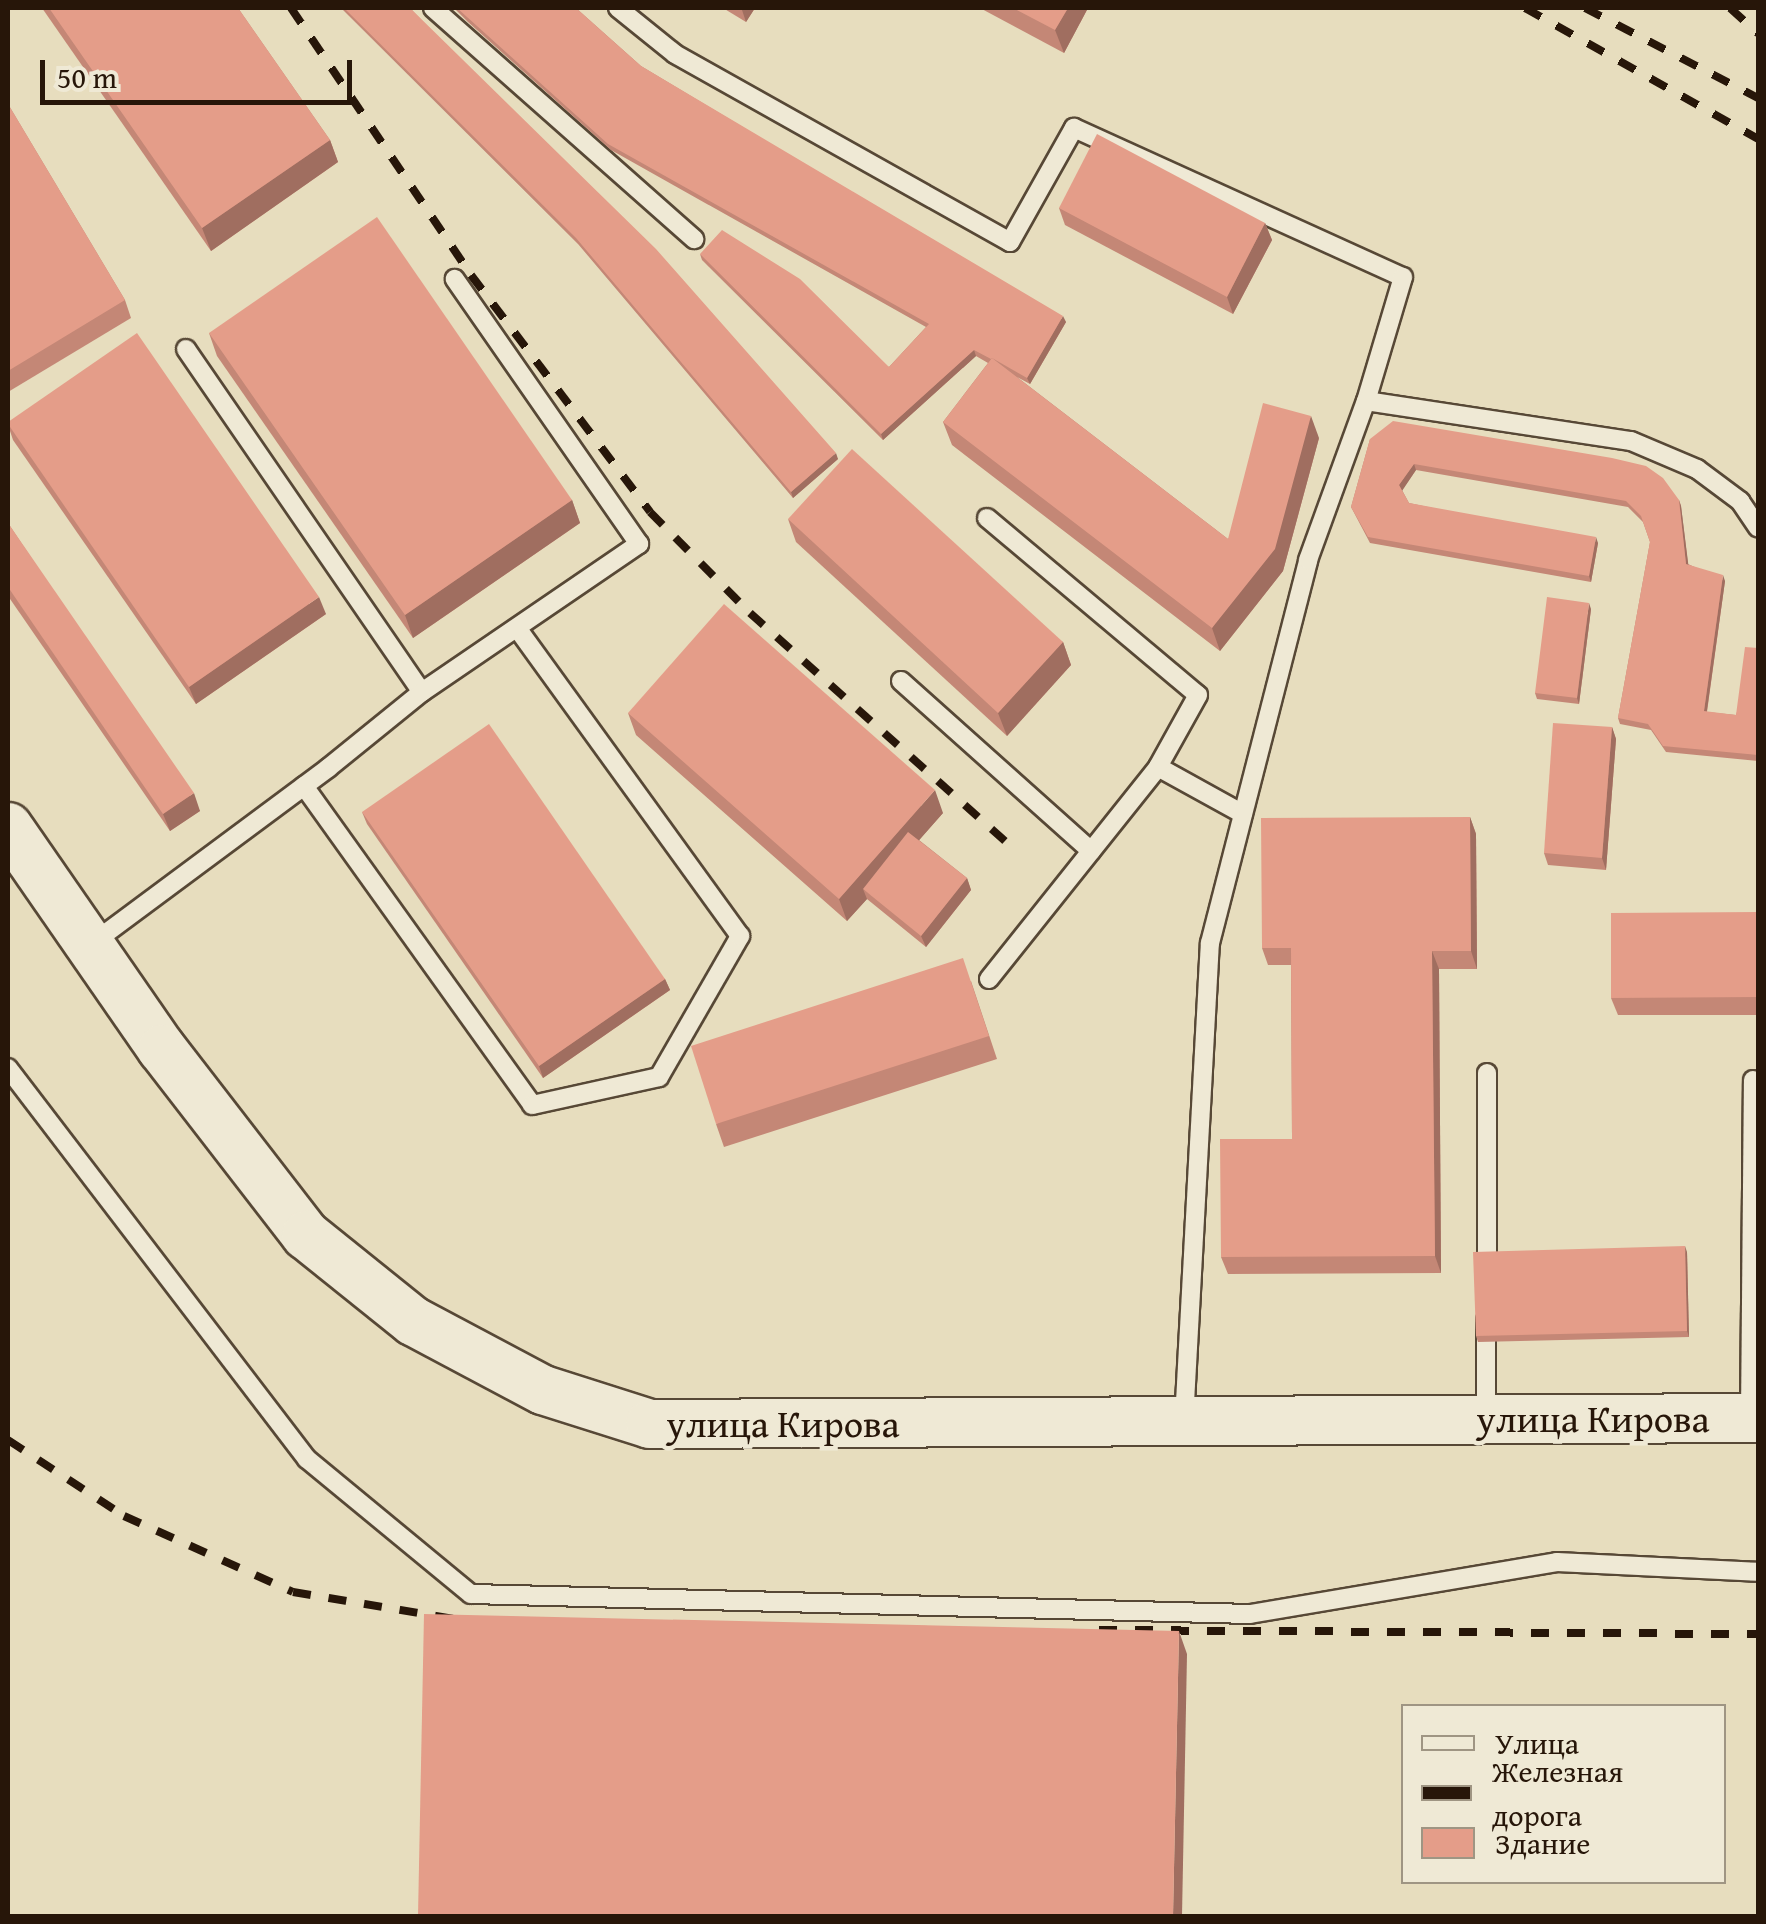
<!DOCTYPE html>
<meta charset="utf-8">
<style>
body{margin:0}
#map{position:relative;width:1766px;height:1924px;overflow:hidden;background:#e7ddbe;font-family:"Gentium Book Plus",serif}
div>[style]{position:absolute}
[style*='--x']{left:calc(var(--x)*1px);top:calc(var(--y)*1px);width:calc(var(--w)*1px);rotate:calc(var(--a)*1deg)}
.roads{filter:drop-shadow(2px 0 #574836) drop-shadow(-2px 0 #574836) drop-shadow(0 2px #574836) drop-shadow(0 -2px #574836)}
.service>*{height:18px;margin:-9px;padding:0 9px;transform-origin:9px;border-radius:9px;background:#efe9d5}
.secondary>*{height:48px;margin:-24px;padding:0 24px;transform-origin:24px;border-radius:24px;background:#efe9d5}
.rail>*{height:8px;margin-top:-4px;transform-origin:0;background:repeating-linear-gradient(90deg,#271609 0 18px,transparent 0 36px)}
.wall>*{inset:0;background:#c48776}
.shaded-wall>*{inset:0;background:#a06e60}
.building>*{inset:0;background:#e49d89}
span{translate:-50% -50%;white-space:nowrap;text-align:center;line-height:1.15;-webkit-text-stroke:9px #efe9d5;paint-order:stroke}
.street-label{font-size:38px;color:#271609}
.frame{position:absolute;inset:0;border:10px solid #271609;pointer-events:none}
.legend{position:absolute;left:1401px;top:1704px;width:325px;height:180px;box-sizing:border-box;background:#efe9d5;border:2px solid #9f9583;margin:0;padding:12px 18px;list-style:none;font-size:30px;color:#271609}
.legend li{display:flex;align-items:center;gap:20px;height:50px}
.legend b{width:50px;border:2px solid #9f9583}
.scale{position:absolute;left:40px;top:60px;width:312px;height:45px;box-sizing:border-box;border:5px solid #271609;border-top:0;padding-left:12px;font-size:30px;line-height:35px;white-space:nowrap;color:#271609;-webkit-text-stroke:8px #efe9d5;paint-order:stroke}
</style>
<div id="map">
<div class="roads">
<div class="service">
<i style="--x:433;--y:8;--w:349;--a:41.5"></i>
<i style="--x:618;--y:8;--w:73;--a:38.9"></i>
<i style="--x:675;--y:54;--w:384;--a:29.3"></i>
<i style="--x:1010;--y:242;--w:131;--a:-60.7"></i>
<i style="--x:1074;--y:128;--w:361;--a:24.4"></i>
<i style="--x:1403;--y:277;--w:129;--a:106.6"></i>
<i style="--x:186;--y:349;--w:416;--a:55.5"></i>
<i style="--x:987;--y:518;--w:275;--a:40"></i>
<i style="--x:1198;--y:695;--w:82;--a:119.1"></i>
<i style="--x:1158;--y:767;--w:97;--a:28.9"></i>
<i style="--x:901;--y:681;--w:255;--a:41.8"></i>
<i style="--x:304;--y:786;--w:392;--a:54.4"></i>
<i style="--x:532;--y:1105;--w:130;--a:-12.4"></i>
<i style="--x:659;--y:1077;--w:163;--a:-60.1"></i>
<i style="--x:740;--y:936;--w:380;--a:-125.9"></i>
<i style="--x:90;--y:945;--w:297;--a:-36.6"></i>
<i style="--x:328;--y:768;--w:121;--a:-39"></i>
<i style="--x:422;--y:692;--w:263;--a:-34.3"></i>
<i style="--x:639;--y:544;--w:323;--a:-124.8"></i>
<i style="--x:989;--y:979;--w:271;--a:-51.4"></i>
<i style="--x:8;--y:1068;--w:492;--a:52.6"></i>
<i style="--x:307;--y:1459;--w:212;--a:39.5"></i>
<i style="--x:471;--y:1594;--w:779;--a:1.47"></i>
<i style="--x:1250;--y:1614;--w:311;--a:-9.6"></i>
<i style="--x:1557;--y:1562;--w:201;--a:2.8"></i>
<i style="--x:1487;--y:1274;--w:201;--a:-90"></i>
<i style="--x:1750;--y:1417;--w:337;--a:-89.5"></i>
<i style="--x:1486;--y:1419;--w:99;--a:-90"></i>
<i style="--x:1184;--y:1421;--w:479;--a:-86.9"></i>
<i style="--x:1210;--y:943;--w:395;--a:-75.6"></i>
<i style="--x:1308;--y:560;--w:169;--a:-70"></i>
<i style="--x:1366;--y:401;--w:268;--a:8.6"></i>
<i style="--x:1631;--y:441;--w:72;--a:23"></i>
<i style="--x:1697;--y:469;--w:54;--a:36.7"></i>
<i style="--x:1740;--y:501;--w:32;--a:56"></i>
</div>
<div class="secondary">
<i style="--x:8;--y:827;--w:270;--a:55.3"></i>
<i style="--x:162;--y:1049;--w:235;--a:52.3"></i>
<i style="--x:306;--y:1235;--w:137;--a:38.8"></i>
<i style="--x:413;--y:1321;--w:147;--a:28"></i>
<i style="--x:543;--y:1390;--w:112;--a:17.6"></i>
<i style="--x:650;--y:1424;--w:1108;--a:-0.31"></i>
</div>
</div>
<div class="rail">
<i style="--x:291;--y:8;--w:322;--a:56"></i>
<i style="--x:471;--y:275;--w:297;--a:52.9"></i>
<i style="--x:650;--y:512;--w:142;--a:45.3"></i>
<i style="--x:750;--y:613;--w:343;--a:41.8"></i>
<i style="--x:1525;--y:8;--w:267;--a:29.3"></i>
<i style="--x:1585;--y:8;--w:195;--a:27.5"></i>
<i style="--x:1730;--y:8;--w:38;--a:42"></i>
<i style="--x:8;--y:1440;--w:139;--a:33.2"></i>
<i style="--x:124;--y:1516;--w:185;--a:24.2"></i>
<i style="--x:293;--y:1592;--w:163;--a:9.5"></i>
<i style="--x:1099;--y:1630;--w:659;--a:0.35"></i>
</div>
<div class="wall">
<i style="clip-path:polygon(42px 8px,238px 8px,330px 140px,338px 162px,211px 251px)"></i>
<i style="clip-path:polygon(341px 8px,410px 8px,838px 459px,793px 498px,578px 244px)"></i>
<i style="clip-path:polygon(454px 8px,576px 8px,641px 66px,1066px 322px,1030px 384px,1017px 377px,1228px 539px,1319px 438px,1283px 571px,1220px 651px,952px 445px,943px 422px,988px 363px,976px 356px,883px 440px,702px 260px,700px 254px,889px 367px,926px 327px,611px 150px,468px 22px)"></i>
<i style="clip-path:polygon(723px 8px,755px 8px,746px 22px)"></i>
<i style="clip-path:polygon(980px 8px,1088px 8px,1064px 53px)"></i>
<i style="clip-path:polygon(8px 104px,125px 300px,131px 318px,8px 392px)"></i>
<i style="clip-path:polygon(1059px 208px,1265px 223px,1272px 240px,1233px 314px,1065px 225px)"></i>
<i style="clip-path:polygon(209px 333px,572px 500px,580px 523px,413px 638px,217px 356px)"></i>
<i style="clip-path:polygon(8px 425px,326px 614px,196px 704px,13px 440px)"></i>
<i style="clip-path:polygon(1370px 439px,1679px 500px,1681px 506px,1688px 564px,1725px 581px,1707px 712px,1736px 715px,1758px 648px,1758px 761px,1666px 752px,1651px 730px,1620px 724px,1618px 718px,1650px 542px,1643px 522px,1628px 507px,1416px 470px,1402px 490px,1409px 503px,1598px 543px,1591px 582px,1370px 543px,1351px 507px)"></i>
<i style="clip-path:polygon(788px 519px,1063px 642px,1071px 665px,1007px 736px,796px 542px)"></i>
<i style="clip-path:polygon(8px 523px,200px 811px,170px 831px,8px 596px)"></i>
<i style="clip-path:polygon(1591px 609px,1579px 704px,1537px 699px,1535px 693px)"></i>
<i style="clip-path:polygon(628px 713px,943px 813px,919px 840px,967px 878px,971px 890px,926px 947px,867px 899px,847px 921px,636px 735px)"></i>
<i style="clip-path:polygon(1612px 727px,1616px 739px,1606px 870px,1548px 865px,1544px 853px)"></i>
<i style="clip-path:polygon(362px 812px,665px 979px,670px 990px,543px 1078px,367px 824px)"></i>
<i style="clip-path:polygon(1470px 817px,1476px 834px,1477px 969px,1439px 969px,1441px 1273px,1228px 1274px,1221px 1257px,1292px 1139px,1291px 965px,1268px 965px,1262px 948px)"></i>
<i style="clip-path:polygon(1758px 912px,1758px 1015px,1618px 1015px,1611px 998px)"></i>
<i style="clip-path:polygon(971px 981px,997px 1059px,724px 1147px,716px 1124px)"></i>
<i style="clip-path:polygon(1687px 1252px,1689px 1337px,1478px 1342px,1476px 1336px)"></i>
</div>
<div class="shaded-wall">
<i style="clip-path:polygon(744px 8px,755px 8px,746px 22px,742px 10px)"></i>
<i style="clip-path:polygon(1068px 8px,1088px 8px,1064px 53px,1055px 30px)"></i>
<i style="clip-path:polygon(330px 140px,338px 162px,211px 251px,202px 228px)"></i>
<i style="clip-path:polygon(1265px 223px,1272px 240px,1233px 314px,1227px 297px)"></i>
<i style="clip-path:polygon(1063px 316px,1066px 322px,1030px 384px,1027px 378px)"></i>
<i style="clip-path:polygon(974px 350px,976px 356px,883px 440px,881px 434px)"></i>
<i style="clip-path:polygon(1311px 416px,1319px 438px,1283px 571px,1220px 651px,1212px 628px)"></i>
<i style="clip-path:polygon(836px 453px,838px 459px,793px 498px,791px 492px)"></i>
<i style="clip-path:polygon(1414px 464px,1416px 470px,1402px 491px,1399px 485px)"></i>
<i style="clip-path:polygon(572px 500px,580px 523px,413px 638px,405px 615px)"></i>
<i style="clip-path:polygon(1679px 500px,1681px 506px,1689px 570px,1686px 564px)"></i>
<i style="clip-path:polygon(1596px 537px,1598px 543px,1591px 582px,1589px 576px)"></i>
<i style="clip-path:polygon(1723px 575px,1725px 581px,1706px 717px,1704px 711px)"></i>
<i style="clip-path:polygon(319px 597px,326px 614px,196px 704px,189px 687px)"></i>
<i style="clip-path:polygon(1589px 603px,1591px 609px,1579px 704px,1577px 698px)"></i>
<i style="clip-path:polygon(1063px 642px,1071px 665px,1007px 736px,998px 713px)"></i>
<i style="clip-path:polygon(1612px 727px,1616px 739px,1606px 870px,1602px 858px)"></i>
<i style="clip-path:polygon(935px 790px,943px 813px,871px 895px,863px 889px,867px 899px,847px 921px,839px 899px)"></i>
<i style="clip-path:polygon(194px 793px,200px 811px,170px 831px,163px 814px)"></i>
<i style="clip-path:polygon(1470px 817px,1476px 834px,1477px 969px,1471px 951px)"></i>
<i style="clip-path:polygon(967px 878px,971px 890px,926px 947px,921px 936px)"></i>
<i style="clip-path:polygon(1432px 951px,1439px 969px,1441px 1273px,1435px 1256px)"></i>
<i style="clip-path:polygon(665px 979px,670px 990px,543px 1078px,539px 1066px)"></i>
<i style="clip-path:polygon(1685px 1246px,1687px 1252px,1689px 1337px,1687px 1331px)"></i>
<i style="clip-path:polygon(1179px 1631px,1187px 1654px,1182px 1916px,1173px 1916px)"></i>
</div>
<div class="building">
<i style="clip-path:polygon(49px 8px,238px 8px,330px 140px,202px 228px)"></i>
<i style="clip-path:polygon(344px 8px,410px 8px,656px 249px,836px 453px,791px 492px,576px 238px)"></i>
<i style="clip-path:polygon(457px 8px,576px 8px,641px 66px,1063px 316px,1027px 378px,992px 358px,991px 359px,974px 350px,881px 434px,700px 254px,722px 230px,800px 279px,889px 367px,929px 324px,608px 144px)"></i>
<i style="clip-path:polygon(1013px 8px,1068px 8px,1055px 30px)"></i>
<i style="clip-path:polygon(8px 104px,125px 300px,8px 371px)"></i>
<i style="clip-path:polygon(1097px 134px,1265px 223px,1227px 297px,1059px 208px)"></i>
<i style="clip-path:polygon(377px 217px,572px 500px,405px 615px,209px 333px)"></i>
<i style="clip-path:polygon(137px 333px,319px 597px,189px 687px,8px 424px,8px 422px)"></i>
<i style="clip-path:polygon(992px 358px,1228px 539px,1263px 403px,1311px 416px,1275px 549px,1212px 628px,943px 422px)"></i>
<i style="clip-path:polygon(1393px 421px,1612px 458px,1646px 466px,1663px 478px,1679px 500px,1686px 564px,1723px 575px,1704px 711px,1736px 715px,1745px 647px,1758px 648px,1758px 755px,1663px 746px,1648px 724px,1618px 718px,1650px 542px,1641px 516px,1626px 501px,1414px 464px,1399px 485px,1409px 503px,1596px 537px,1589px 576px,1368px 537px,1351px 507px,1370px 439px)"></i>
<i style="clip-path:polygon(852px 449px,1063px 642px,998px 713px,788px 519px)"></i>
<i style="clip-path:polygon(8px 523px,194px 793px,163px 814px,8px 587px)"></i>
<i style="clip-path:polygon(1547px 597px,1589px 603px,1577px 698px,1535px 693px)"></i>
<i style="clip-path:polygon(724px 604px,935px 790px,839px 899px,628px 713px)"></i>
<i style="clip-path:polygon(1553px 723px,1612px 727px,1602px 858px,1544px 853px)"></i>
<i style="clip-path:polygon(489px 724px,665px 979px,539px 1066px,362px 812px)"></i>
<i style="clip-path:polygon(1470px 817px,1471px 951px,1432px 951px,1435px 1256px,1221px 1257px,1220px 1139px,1292px 1139px,1291px 948px,1262px 948px,1261px 818px)"></i>
<i style="clip-path:polygon(908px 832px,967px 878px,921px 936px,863px 889px)"></i>
<i style="clip-path:polygon(1758px 912px,1758px 997px,1611px 998px,1611px 913px)"></i>
<i style="clip-path:polygon(963px 958px,989px 1036px,716px 1124px,691px 1046px)"></i>
<i style="clip-path:polygon(1685px 1246px,1687px 1331px,1476px 1336px,1473px 1252px)"></i>
<i style="clip-path:polygon(424px 1614px,1179px 1631px,1173px 1916px,418px 1916px)"></i>
</div>
<div class="street-label">
<span style="left:1593px;top:1419px">улица Кирова</span>
<span style="left:783px;top:1424px">улица Кирова</span>
</div>
<div class="frame"></div>
<ul class="legend">
<li><b style="height:12px;background:#efe9d5"></b>Улица</li>
<li><b style="height:12px;background:#271609"></b>Железная дорога</li>
<li><b style="height:28px;background:#e49d89"></b>Здание</li>
</ul>
<div class="scale">50 m</div>
</div>
